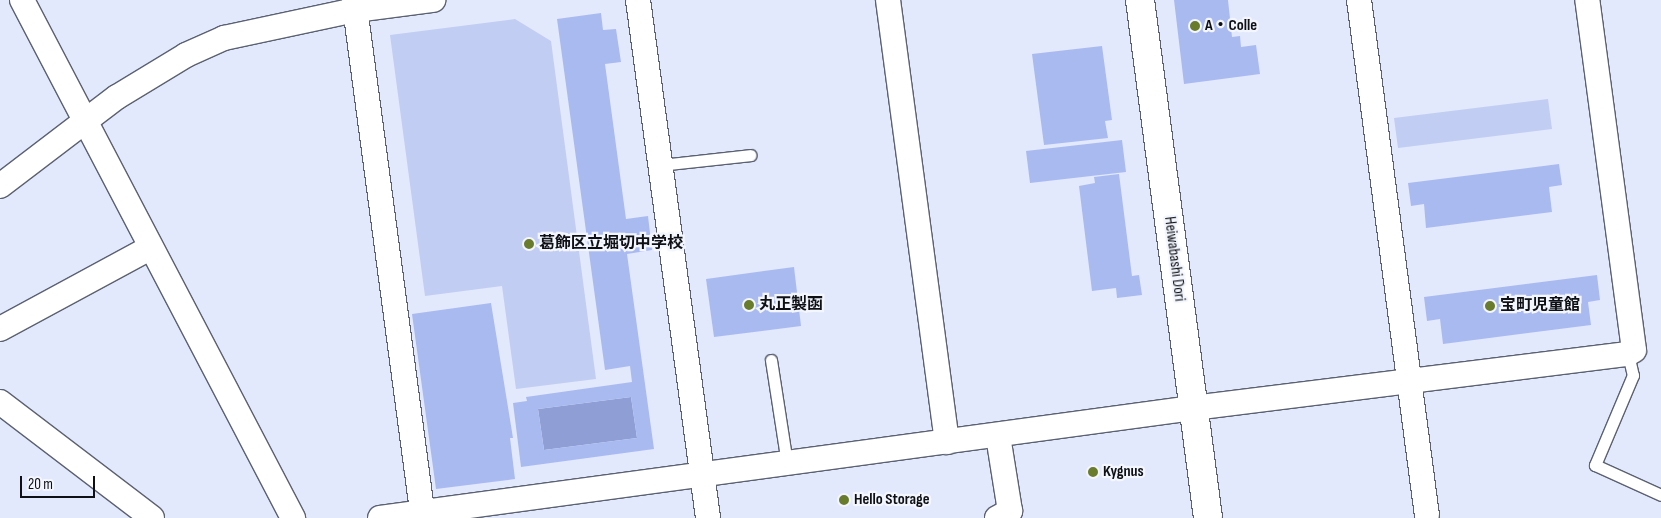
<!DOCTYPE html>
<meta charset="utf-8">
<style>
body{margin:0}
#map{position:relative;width:1661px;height:518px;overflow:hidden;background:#e2e9fc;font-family:"Sofia Sans Condensed","Noto Sans JP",sans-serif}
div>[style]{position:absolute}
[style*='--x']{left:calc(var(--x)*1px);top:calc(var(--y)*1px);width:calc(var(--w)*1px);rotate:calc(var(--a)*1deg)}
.green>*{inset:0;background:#c1cdf3}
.water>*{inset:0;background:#8f9fd5}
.building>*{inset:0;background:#a9baf1}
.roads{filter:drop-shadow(1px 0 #5b6171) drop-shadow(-1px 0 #5b6171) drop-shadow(0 1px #5b6171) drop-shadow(0 -1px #5b6171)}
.service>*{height:11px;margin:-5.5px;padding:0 5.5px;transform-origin:5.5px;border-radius:5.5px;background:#fff}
.minor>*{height:24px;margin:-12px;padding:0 12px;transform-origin:12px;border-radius:12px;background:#fff}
.primary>*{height:28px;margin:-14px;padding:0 14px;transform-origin:14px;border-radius:14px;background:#fff}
.dots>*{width:14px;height:14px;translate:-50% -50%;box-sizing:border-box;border:2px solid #f4f6fe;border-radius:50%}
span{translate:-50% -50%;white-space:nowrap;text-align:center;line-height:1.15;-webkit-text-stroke:4.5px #f4f6fe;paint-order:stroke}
.poi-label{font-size:16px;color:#0e1016;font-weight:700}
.left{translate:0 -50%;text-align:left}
.street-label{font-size:16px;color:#0e1016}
.scale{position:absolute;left:20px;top:476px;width:75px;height:22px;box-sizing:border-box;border:2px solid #0e1016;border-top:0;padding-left:6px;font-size:15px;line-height:18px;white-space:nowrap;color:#0e1016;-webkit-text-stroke:4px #f4f6fe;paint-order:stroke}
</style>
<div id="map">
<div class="green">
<i style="clip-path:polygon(515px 19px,551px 41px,596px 379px,516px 389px,502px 286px,425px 296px,390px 35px)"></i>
<i style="clip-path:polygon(1548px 99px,1552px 129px,1398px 148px,1394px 118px)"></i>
</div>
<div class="water">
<i style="clip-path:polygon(631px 397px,637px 438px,544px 450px,538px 409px)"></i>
</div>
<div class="building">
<i style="clip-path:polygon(1174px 0,1228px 0,1232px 37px,1240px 36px,1241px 47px,1256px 45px,1260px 74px,1184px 84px)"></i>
<i style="clip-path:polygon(evenodd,601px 13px,603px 30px,616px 29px,621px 62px,605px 64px,626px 219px,648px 216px,652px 250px,627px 254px,654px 449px,521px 467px,513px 403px,527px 401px,526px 397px,632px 382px,630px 366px,605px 370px,557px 19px,601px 13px,631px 397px,637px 438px,544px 450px,538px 409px,631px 397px)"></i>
<i style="clip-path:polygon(1102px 46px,1112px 120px,1105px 121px,1108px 138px,1044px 145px,1032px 54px)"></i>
<i style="clip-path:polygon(1122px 140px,1126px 172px,1030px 183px,1026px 151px)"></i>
<i style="clip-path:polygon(1559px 164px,1562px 185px,1549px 187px,1552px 212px,1426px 228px,1424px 204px,1411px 206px,1408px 183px)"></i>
<i style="clip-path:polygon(1119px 174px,1132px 276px,1139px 275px,1142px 295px,1117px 298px,1116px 288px,1092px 291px,1079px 186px,1095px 183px,1094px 177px)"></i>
<i style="clip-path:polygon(794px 267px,801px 326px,714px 337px,706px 279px)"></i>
<i style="clip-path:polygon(1597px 275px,1600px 300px,1588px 302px,1591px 325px,1443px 344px,1440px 319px,1427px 321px,1424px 297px)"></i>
<i style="clip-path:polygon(491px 303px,513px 438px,510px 438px,515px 479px,436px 489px,412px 314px)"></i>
</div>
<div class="roads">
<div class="service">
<i style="--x:660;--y:165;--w:91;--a:-6.3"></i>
<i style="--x:1628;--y:354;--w:22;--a:77"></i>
<i style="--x:1633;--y:375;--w:98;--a:112.9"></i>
<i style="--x:1595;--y:465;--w:72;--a:24.4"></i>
<i style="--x:771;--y:360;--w:104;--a:81.2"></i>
</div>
<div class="minor">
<i style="--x:22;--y:0;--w:585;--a:62.38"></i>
<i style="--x:354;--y:0;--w:523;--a:82.41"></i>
<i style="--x:638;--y:0;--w:523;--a:82.3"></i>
<i style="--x:888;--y:0;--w:446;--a:82.4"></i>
<i style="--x:1359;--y:0;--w:520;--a:82.49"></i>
<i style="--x:0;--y:186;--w:147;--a:-37.3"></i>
<i style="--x:117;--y:97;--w:81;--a:-31.3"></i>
<i style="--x:186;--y:55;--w:42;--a:-24.1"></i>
<i style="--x:224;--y:38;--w:134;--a:-12.1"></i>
<i style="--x:355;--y:10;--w:79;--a:-7.3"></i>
<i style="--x:0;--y:329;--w:170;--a:-28.4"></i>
<i style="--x:0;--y:402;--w:191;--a:37.3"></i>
<i style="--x:380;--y:518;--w:820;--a:-7.71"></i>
<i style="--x:1193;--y:408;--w:438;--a:-7.1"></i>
<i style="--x:1628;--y:354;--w:7;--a:-34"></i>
<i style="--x:1634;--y:350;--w:353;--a:-97.6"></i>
<i style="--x:997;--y:518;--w:15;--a:-28"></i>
<i style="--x:1010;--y:511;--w:76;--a:-99.1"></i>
</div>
<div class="primary">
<i style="--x:1140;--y:0;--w:522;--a:82.52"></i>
</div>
</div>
<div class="dots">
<i style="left:1195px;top:26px;background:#697c2c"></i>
<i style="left:529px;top:244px;background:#697c2c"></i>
<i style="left:749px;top:305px;background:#697c2c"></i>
<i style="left:1490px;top:306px;background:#697c2c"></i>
<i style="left:1093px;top:472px;background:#697c2c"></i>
<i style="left:844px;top:500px;background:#697c2c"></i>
</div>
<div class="poi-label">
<span class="left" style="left:1205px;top:26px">A・Colle</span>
<span class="left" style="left:539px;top:244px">葛飾区立堀切中学校</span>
<span class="left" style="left:759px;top:305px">丸正製函</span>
<span class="left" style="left:1500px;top:306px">宝町児童館</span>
<span class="left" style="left:1103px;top:472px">Kygnus</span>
<span class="left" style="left:854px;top:500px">Hello Storage</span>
</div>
<div class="street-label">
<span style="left:1174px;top:259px;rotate:83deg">Heiwabashi Dori</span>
</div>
<div class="scale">20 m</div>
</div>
